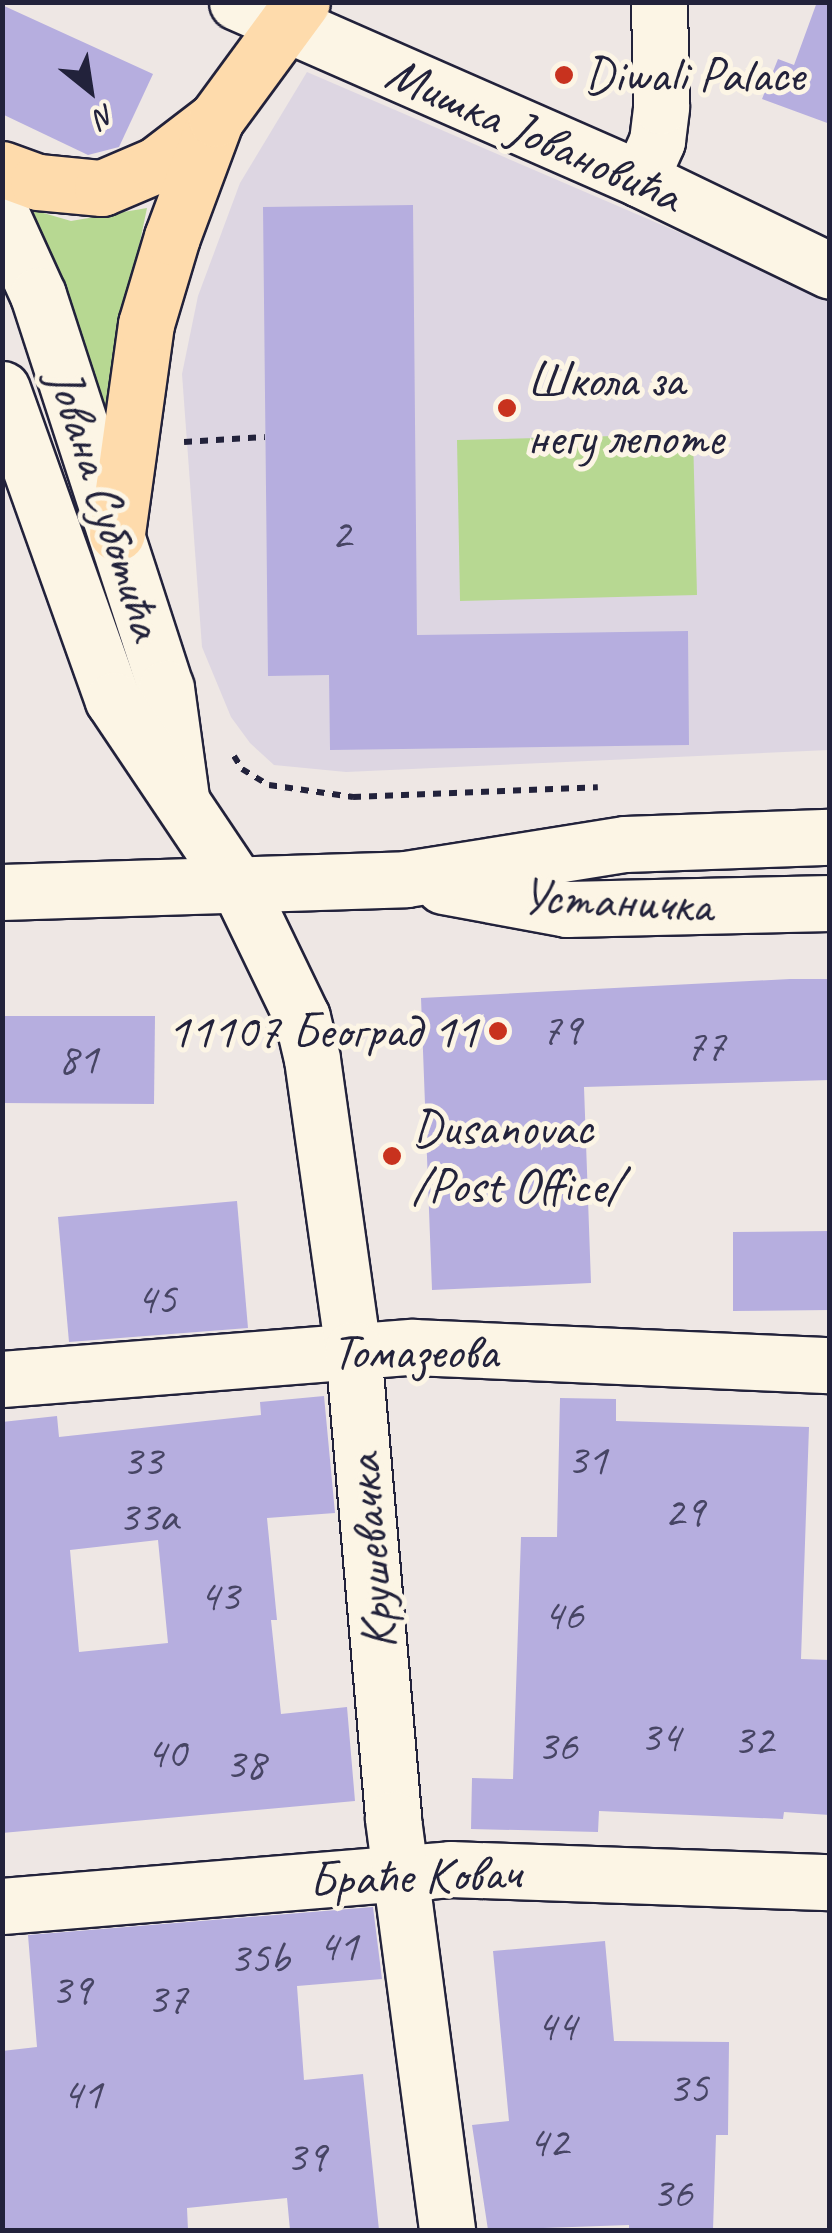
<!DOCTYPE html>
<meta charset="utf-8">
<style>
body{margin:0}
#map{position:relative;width:832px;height:2233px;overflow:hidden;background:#eee7e4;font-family:Caveat,sans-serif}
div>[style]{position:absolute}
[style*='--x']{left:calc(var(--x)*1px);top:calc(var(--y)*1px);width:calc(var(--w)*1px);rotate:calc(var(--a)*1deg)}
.built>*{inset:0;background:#ddd6e2}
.green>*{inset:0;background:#b7d892}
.building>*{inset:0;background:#b6aedf}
.path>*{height:6px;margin-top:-3px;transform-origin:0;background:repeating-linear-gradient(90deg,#22223b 0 8px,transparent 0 16px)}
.roads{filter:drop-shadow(2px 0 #22223b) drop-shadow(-2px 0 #22223b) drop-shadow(0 2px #22223b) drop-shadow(0 -2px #22223b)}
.minor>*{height:55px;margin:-27.5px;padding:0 27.5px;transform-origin:27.5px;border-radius:27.5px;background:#fcf5e5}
.secondary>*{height:55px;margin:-27.5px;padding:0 27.5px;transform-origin:27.5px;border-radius:27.5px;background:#fcf5e5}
.trunk>*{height:55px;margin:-27.5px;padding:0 27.5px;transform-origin:27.5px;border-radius:27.5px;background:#fedbac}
.dots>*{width:28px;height:28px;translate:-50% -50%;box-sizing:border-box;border:5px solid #fcf5e5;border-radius:50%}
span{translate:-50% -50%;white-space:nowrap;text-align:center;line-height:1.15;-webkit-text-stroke:10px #fcf5e5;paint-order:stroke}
.number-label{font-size:45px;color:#474564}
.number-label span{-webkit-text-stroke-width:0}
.poi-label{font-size:50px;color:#22223b}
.left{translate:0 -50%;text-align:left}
.right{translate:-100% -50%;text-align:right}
.street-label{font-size:50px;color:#22223b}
.frame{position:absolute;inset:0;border:5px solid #22223b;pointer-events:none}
.north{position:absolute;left:40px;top:40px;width:100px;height:100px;-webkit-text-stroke:8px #fcf5e5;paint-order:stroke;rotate:150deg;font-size:28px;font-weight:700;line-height:40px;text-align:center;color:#22223b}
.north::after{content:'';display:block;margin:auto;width:35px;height:45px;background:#22223b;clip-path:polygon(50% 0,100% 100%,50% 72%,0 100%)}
</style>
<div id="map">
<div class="built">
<i style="clip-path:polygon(307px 72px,829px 297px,829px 750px,346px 772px,274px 765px,250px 743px,231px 717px,202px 647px,182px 374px,198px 296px,240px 183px)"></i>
</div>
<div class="green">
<i style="clip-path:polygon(147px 208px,102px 423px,33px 210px,71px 221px)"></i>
<i style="clip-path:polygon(693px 434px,697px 595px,460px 601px,457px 440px)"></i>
</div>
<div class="building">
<i style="clip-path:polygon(817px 2px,830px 2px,830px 124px,762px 99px,778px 59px,794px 65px)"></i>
<i style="clip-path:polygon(2px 5px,153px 74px,119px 147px,88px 155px,2px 114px)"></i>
<i style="clip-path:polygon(413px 205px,417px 635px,688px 631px,689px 745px,330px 750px,329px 675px,268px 676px,263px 207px)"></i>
<i style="clip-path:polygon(790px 979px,830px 979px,830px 1080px,584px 1087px,591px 1283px,432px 1290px,421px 998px)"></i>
<i style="clip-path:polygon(2px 1016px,155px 1016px,154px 1104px,2px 1103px)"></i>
<i style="clip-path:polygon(237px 1201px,248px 1328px,69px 1342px,58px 1217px)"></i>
<i style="clip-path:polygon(830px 1231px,830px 1310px,733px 1311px,733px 1232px)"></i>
<i style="clip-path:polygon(evenodd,324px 1396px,335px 1513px,267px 1518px,277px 1620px,271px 1620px,281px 1714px,347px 1707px,355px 1801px,2px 1833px,2px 1422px,57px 1416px,59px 1437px,261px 1415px,260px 1402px,324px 1396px,158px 1540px,168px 1643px,79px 1652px,70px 1550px,158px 1540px)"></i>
<i style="clip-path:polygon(560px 1398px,616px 1399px,616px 1421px,809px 1427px,801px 1659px,830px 1660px,830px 1815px,784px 1812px,783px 1819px,599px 1811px,598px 1832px,471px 1829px,472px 1778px,513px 1779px,521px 1537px,557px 1537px)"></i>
<i style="clip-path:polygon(373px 1907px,382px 1979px,297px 1986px,304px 2080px,363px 2074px,379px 2230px,290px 2230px,287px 2198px,187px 2208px,188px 2230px,2px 2230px,2px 2051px,37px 2047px,28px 1935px)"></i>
<i style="clip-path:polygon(605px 1941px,614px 2041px,729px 2042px,728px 2135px,716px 2135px,713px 2230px,629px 2230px,629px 2225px,488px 2230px,472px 2125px,509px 2121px,493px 1951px)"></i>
</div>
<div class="path">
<i style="--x:184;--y:442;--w:81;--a:-3.5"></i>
<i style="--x:234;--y:756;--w:15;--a:58"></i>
<i style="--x:242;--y:769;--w:31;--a:31"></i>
<i style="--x:269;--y:785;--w:85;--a:8.1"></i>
<i style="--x:353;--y:797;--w:245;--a:-2.3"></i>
</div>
<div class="roads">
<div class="minor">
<i style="--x:237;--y:2;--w:440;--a:23.7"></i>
<i style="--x:640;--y:179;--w:211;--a:25.8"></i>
<i style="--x:640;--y:179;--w:42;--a:-65.9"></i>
<i style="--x:657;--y:141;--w:35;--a:-83"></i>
<i style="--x:661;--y:106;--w:104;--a:-91.1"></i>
<i style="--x:2;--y:1379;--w:412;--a:-4.5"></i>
<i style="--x:413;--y:1347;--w:417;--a:2.5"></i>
<i style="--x:2;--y:1906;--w:450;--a:-4.7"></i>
<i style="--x:450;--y:1869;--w:380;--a:2"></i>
</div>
<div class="secondary">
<i style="--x:2;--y:216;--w:87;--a:65.5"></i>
<i style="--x:38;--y:295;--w:413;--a:72"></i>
<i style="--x:166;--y:688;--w:110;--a:82.2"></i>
<i style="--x:2;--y:389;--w:330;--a:70.4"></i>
<i style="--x:113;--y:700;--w:228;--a:56.1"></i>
<i style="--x:240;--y:889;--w:142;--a:64.2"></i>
<i style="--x:302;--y:1017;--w:43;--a:76.6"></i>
<i style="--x:312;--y:1059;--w:293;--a:82"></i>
<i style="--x:353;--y:1349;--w:472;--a:85.1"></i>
<i style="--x:393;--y:1819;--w:415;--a:82.5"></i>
<i style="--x:443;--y:886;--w:126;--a:10.5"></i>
<i style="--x:567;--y:909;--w:263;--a:-1.3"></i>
<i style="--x:2;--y:892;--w:404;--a:-1.8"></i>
<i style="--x:406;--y:879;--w:222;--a:-9.1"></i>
<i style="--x:625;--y:844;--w:205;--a:-2"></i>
</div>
<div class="trunk">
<i style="--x:2;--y:169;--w:38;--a:20"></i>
<i style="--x:38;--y:182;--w:64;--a:5.4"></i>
<i style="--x:102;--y:188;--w:59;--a:-23.1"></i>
<i style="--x:156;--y:165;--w:76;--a:-37.5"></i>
<i style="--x:117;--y:533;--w:211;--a:-82.1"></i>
<i style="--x:146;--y:324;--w:91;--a:-73.4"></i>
<i style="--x:172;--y:237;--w:126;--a:-69.6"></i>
<i style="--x:216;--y:119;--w:145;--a:-53.7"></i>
</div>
</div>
<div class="dots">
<i style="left:564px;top:75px;background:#c8321e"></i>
<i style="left:507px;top:408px;background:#c8321e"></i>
<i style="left:498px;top:1031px;background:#c8321e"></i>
<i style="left:392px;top:1156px;background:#c8321e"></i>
</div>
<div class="number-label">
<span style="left:341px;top:534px">2</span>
<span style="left:561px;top:1030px">79</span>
<span style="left:705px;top:1046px">77</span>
<span style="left:78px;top:1059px">81</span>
<span style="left:156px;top:1299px">45</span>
<span style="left:587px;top:1460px">31</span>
<span style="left:142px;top:1461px">33</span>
<span style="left:684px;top:1512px">29</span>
<span style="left:148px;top:1517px">33a</span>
<span style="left:219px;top:1596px">43</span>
<span style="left:563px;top:1615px">46</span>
<span style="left:660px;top:1737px">34</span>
<span style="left:753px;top:1740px">32</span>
<span style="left:557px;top:1746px">36</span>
<span style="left:166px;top:1753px">40</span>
<span style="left:245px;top:1764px">38</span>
<span style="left:338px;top:1946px">41</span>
<span style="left:259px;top:1958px">35b</span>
<span style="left:71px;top:1990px">39</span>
<span style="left:167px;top:1999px">37</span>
<span style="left:556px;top:2026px">44</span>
<span style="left:688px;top:2088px">35</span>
<span style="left:82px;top:2094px">41</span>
<span style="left:548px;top:2142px">42</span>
<span style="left:306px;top:2157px">39</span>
<span style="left:672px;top:2193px">36</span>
</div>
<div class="poi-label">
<span class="left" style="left:584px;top:75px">Diwali Palace</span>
<span class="left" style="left:527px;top:408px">Школа за<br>негу лепоте</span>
<span class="right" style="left:478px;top:1031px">11107 Београд 11</span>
<span class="left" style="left:412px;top:1156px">Dusanovac<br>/Post Office/</span>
</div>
<div class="street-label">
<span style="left:534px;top:134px;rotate:24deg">Мишка Јовановића</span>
<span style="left:106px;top:504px;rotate:72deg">Јована Суботића</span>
<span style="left:617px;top:901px;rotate:3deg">Устаничка</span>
<span style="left:415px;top:1352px">Томазеова</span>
<span style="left:371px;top:1552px;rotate:-95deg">Крушевачка</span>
<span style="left:415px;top:1876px;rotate:-2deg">Браће Ковач</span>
</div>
<div class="frame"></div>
<div class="north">N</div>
</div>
